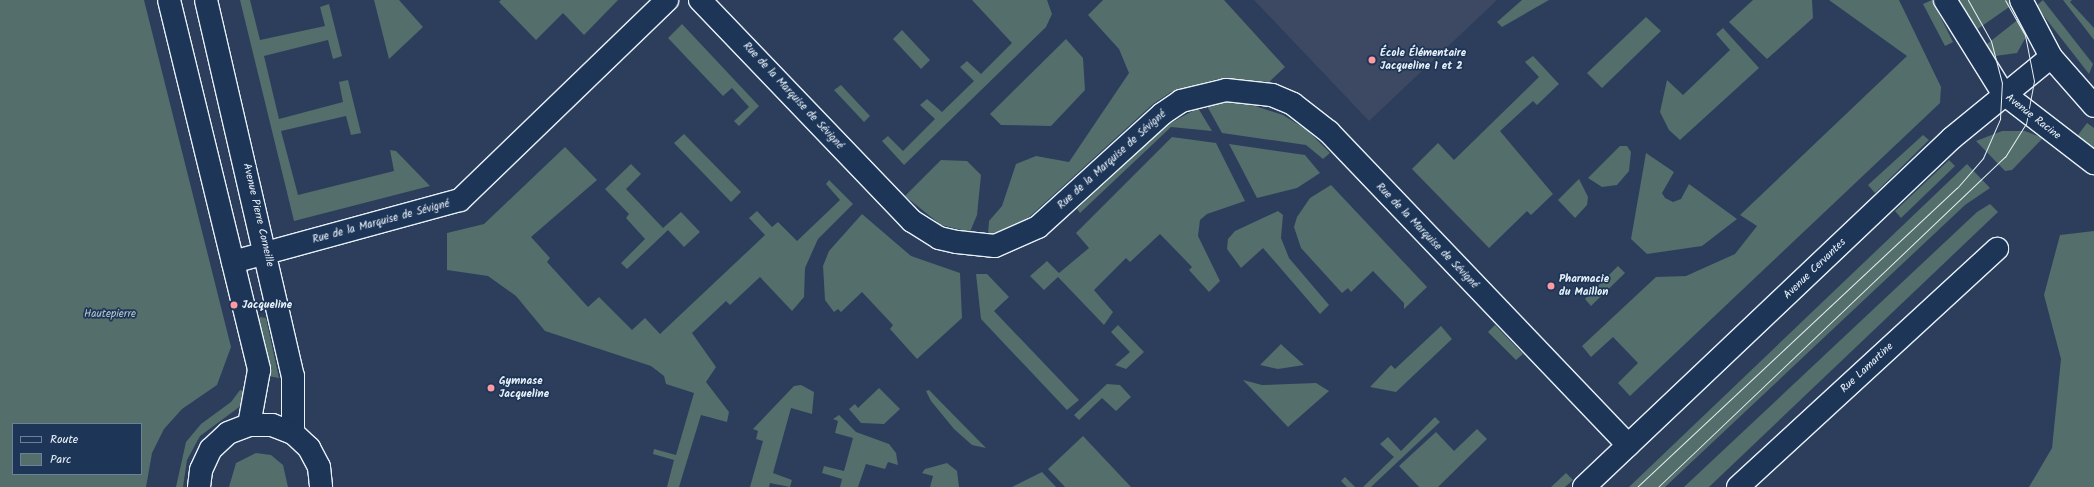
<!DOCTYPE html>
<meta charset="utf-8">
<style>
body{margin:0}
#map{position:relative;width:2094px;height:487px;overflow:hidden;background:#2c3e5c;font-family:Kalam,sans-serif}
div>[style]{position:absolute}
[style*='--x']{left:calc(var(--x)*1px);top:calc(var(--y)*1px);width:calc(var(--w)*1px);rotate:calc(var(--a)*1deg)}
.built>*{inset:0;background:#3d4962}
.green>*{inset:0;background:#536e6b}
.roads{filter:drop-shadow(1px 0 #e8f1f8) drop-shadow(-1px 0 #e8f1f8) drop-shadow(0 1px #e8f1f8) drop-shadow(0 -1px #e8f1f8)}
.street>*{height:22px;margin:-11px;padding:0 11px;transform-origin:11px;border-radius:11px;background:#1d3557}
.secondary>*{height:22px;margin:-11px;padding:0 11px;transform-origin:11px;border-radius:11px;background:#1d3557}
.tram>*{height:1px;margin:-0.5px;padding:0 0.5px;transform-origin:0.5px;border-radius:0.5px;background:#e8f1f8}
.dots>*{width:11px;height:11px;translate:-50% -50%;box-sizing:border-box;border:2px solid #1d3557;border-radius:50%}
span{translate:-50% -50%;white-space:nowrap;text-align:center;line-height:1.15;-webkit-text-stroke:3.5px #1d3557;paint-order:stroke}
.poi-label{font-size:11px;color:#e8f1f8;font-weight:700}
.left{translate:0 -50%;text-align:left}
.street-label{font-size:11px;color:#e8f1f8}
.park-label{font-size:11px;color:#b4c3c7}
.legend{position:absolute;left:12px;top:423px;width:130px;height:52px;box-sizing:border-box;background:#1d3557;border:1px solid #6e8097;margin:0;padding:5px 7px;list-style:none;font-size:12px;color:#e8f1f8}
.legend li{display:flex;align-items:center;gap:8px;height:20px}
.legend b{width:20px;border:1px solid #6e8097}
</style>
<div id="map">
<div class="built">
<i style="clip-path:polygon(1254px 0,1497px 0,1369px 121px)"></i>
</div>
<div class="green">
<i style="clip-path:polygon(evenodd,0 0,144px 0,231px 347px,217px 385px,182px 409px,164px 429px,152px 453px,146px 487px,0 487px,0 0,13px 424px,141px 424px,141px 474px,13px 474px,13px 424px)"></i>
<i style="clip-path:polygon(240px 0,250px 0,260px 40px,325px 26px,320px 7px,329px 4px,342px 56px,333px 59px,328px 40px,264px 56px,279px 119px,343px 102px,339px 82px,348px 80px,361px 133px,351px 135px,346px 116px,281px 131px,298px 195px,394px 171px,390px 150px,396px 151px,430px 186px,294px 221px)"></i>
<i style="clip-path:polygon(374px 0,399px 0,423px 27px,389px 59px)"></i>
<i style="clip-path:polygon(501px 0,618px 0,584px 35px,563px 13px,536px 40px,499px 2px)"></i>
<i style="clip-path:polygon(972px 0,1047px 0,1052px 14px,1046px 27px,904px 165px,882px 141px,888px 136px,903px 151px,935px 119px,920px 105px,927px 99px,942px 112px,974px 81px,960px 67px,967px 61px,981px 74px,1012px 43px)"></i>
<i style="clip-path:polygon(1103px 0,1224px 0,1285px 67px,1269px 82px,1218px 79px,1171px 92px,1153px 104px,1027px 219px,1003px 231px,988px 234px,989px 221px,1002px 206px,1016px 164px,1036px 156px,1069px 162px,1129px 73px,1119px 49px,1088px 15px)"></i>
<i style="clip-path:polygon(1522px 0,1549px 0,1502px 27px,1497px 22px)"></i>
<i style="clip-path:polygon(1753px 0,1812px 0,1813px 18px,1767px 59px,1729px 22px)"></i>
<i style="clip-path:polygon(1829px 0,1899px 0,1941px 87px,1940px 103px,1630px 396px,1618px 383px,1638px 363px,1613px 337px,1591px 357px,1582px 346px,1656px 277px,1686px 276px,1735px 254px,1757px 226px,1740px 215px,1907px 56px)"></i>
<i style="clip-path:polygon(1932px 0,1953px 42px,1945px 46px,1923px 4px)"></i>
<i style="clip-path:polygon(1955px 0,2009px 0,2012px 5px,1972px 33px)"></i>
<i style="clip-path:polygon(2043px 0,2093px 64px,2089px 74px,2036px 6px)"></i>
<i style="clip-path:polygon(2063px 0,2072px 0,2070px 2px,2094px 28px,2094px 40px)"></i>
<i style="clip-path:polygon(1646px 17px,1661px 31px,1602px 88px,1587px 73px)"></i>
<i style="clip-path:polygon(2020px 18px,2026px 37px,2017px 53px,1995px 56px,1982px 48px)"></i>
<i style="clip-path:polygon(682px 24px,759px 106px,739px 126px,734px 121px,749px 107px,732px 88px,723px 96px,668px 38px)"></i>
<i style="clip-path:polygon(1723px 28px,1759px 68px,1680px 140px,1669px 130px,1660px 112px,1667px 80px,1683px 95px,1730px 50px,1716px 34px)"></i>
<i style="clip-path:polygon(902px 30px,930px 60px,921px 69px,893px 39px)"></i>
<i style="clip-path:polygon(1066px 39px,1083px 58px,1085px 90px,1051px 126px,1001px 125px,990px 114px)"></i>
<i style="clip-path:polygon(1533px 56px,1559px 84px,1537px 105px,1533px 101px,1500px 131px,1553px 194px,1531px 215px,1527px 211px,1489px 248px,1412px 169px,1438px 143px,1454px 160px,1539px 77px,1525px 62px)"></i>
<i style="clip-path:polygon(841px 85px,870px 116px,864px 122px,834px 90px)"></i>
<i style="clip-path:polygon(1223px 102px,1249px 104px,1283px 115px,1307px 130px,1330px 153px,1323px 159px,1306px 145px,1222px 133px,1207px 106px)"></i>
<i style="clip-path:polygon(1198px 108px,1212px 131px,1171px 127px,1080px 213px,1077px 209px,1169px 124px)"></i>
<i style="clip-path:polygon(2087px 123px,2094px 128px,2094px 153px,2075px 139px)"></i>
<i style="clip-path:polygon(2002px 131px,2025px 131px,2043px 138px,2012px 170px,2005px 171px,1976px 141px)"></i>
<i style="clip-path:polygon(684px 134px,741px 192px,731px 202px,674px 143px)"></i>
<i style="clip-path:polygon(1923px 135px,1929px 140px,1875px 193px,1868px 185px)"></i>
<i style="clip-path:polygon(1172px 137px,1216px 143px,1245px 201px,1207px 214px,1200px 220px,1198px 236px,1220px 281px,1209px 292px,1189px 270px,1192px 267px,1160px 234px,1130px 262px,1126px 258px,1094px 290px,1113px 312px,1104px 325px,1058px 277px,1044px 290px,1030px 276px,1047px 261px,1059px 273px,1089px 248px,1076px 233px)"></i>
<i style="clip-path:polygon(1229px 144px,1305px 155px,1320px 173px,1297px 188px,1257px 198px)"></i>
<i style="clip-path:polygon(1620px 146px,1627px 146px,1631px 152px,1629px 171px,1617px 185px,1602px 187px,1588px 178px)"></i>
<i style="clip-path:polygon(565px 147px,597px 180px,531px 237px,550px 258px,547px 262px,588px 307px,599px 297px,632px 330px,645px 318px,660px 334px,765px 235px,749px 218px,757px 211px,772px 227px,778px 222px,797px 241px,840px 200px,826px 184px,829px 180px,853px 204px,818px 239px,805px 268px,804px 297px,792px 311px,760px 277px,730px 305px,726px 301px,692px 333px,716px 367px,706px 382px,729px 412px,727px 422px,701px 415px,679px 487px,667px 487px,674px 460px,653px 454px,654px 449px,676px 455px,694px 393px,666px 384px,664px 376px,651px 366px,545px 331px,516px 296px,488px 276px,447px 270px,447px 233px,484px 224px)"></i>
<i style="clip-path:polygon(1646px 153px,1674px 172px,1662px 193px,1665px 198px,1673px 202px,1681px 199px,1689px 184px,1737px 219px,1702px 246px,1647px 254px,1631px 239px)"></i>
<i style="clip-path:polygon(941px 160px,967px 161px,981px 175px,977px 215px,970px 232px,941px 225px,905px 196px)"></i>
<i style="clip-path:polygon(1949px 160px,1955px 166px,1901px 218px,1895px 211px)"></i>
<i style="clip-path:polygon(631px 164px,641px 174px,626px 189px,663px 228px,681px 212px,700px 232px,684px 247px,668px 230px,627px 269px,621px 263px,645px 239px,626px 218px,629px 214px,605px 189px)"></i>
<i style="clip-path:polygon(1967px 164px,1990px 188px,1965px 205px,1665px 487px,1629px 487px)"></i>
<i style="clip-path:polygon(1579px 179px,1588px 197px,1587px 205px,1575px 218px,1558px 200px)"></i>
<i style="clip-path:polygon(1331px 185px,1427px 287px,1404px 309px,1404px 303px,1373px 271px,1351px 292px,1348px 288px,1342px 293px,1301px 248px,1294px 227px,1297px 217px,1310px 198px)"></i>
<i style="clip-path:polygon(1990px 204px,1998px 212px,1709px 487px,1684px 487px,1977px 212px)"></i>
<i style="clip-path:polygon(1278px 211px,1283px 215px,1281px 238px,1289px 258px,1329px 305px,1320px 314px,1263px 248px,1241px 268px,1227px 249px,1228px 239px,1235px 231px)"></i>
<i style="clip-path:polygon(862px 214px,911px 256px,960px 273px,962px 318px,917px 359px,890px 329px,893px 325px,862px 292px,841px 312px,838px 309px,834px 312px,825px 300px,823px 266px,829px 251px)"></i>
<i style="clip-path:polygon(2094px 231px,2094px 487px,2029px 487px,2052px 448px,2061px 359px,2044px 295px,2060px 235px)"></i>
<i style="clip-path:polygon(1618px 266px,1625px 273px,1591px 306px,1585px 299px)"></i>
<i style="clip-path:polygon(976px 274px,987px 274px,1009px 297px,994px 311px,1079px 400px,1067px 410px,981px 319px)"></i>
<i style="clip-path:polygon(260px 317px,266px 318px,279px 378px,268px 376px,257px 319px)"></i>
<i style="clip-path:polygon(1118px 325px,1144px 352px,1126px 369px,1115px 365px,1130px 352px,1111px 332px)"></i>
<i style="clip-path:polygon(1495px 325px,1523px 354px,1516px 360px,1488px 332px)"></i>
<i style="clip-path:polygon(1441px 326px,1452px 339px,1396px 392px,1370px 387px,1391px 365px,1395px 369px)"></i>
<i style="clip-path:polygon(1281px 344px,1284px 347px,1304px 365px,1278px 369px,1260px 365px)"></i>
<i style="clip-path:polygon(1243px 380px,1262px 385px,1316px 383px,1329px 391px,1288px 427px)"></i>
<i style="clip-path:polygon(1107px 384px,1120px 385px,1131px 397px,1116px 411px,1102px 398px,1079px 420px,1074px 415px)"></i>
<i style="clip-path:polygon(801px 385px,814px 392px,812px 414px,791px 408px,773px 473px,792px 480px,790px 487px,770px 483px,769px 487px,750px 487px,763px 441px,756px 439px,758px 431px,753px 429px,794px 386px)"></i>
<i style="clip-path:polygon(879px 388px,900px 409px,884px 424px,861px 423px,849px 409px,855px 404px,858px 408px)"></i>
<i style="clip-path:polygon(240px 390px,247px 391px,242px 405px,200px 436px,187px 460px,183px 487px,176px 487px,186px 442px,201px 424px,231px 402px)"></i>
<i style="clip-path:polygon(929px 390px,986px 448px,972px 445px,954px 429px,931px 401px,926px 391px)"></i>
<i style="clip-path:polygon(839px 415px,856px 432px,889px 444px,896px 453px,898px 465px,888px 462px,885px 469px,866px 464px,858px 487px,840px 487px,842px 479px,822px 473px,824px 466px,844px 471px,853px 438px,835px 433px,838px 421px,833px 419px)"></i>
<i style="clip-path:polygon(1435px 417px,1440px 422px,1371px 487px,1363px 487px,1394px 457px,1380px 444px,1388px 437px,1401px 451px)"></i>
<i style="clip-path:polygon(1477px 429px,1487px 439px,1438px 487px,1419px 487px,1399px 466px,1436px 432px,1454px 451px)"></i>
<i style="clip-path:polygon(1083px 436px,1131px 487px,1065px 487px,1048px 469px)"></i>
<i style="clip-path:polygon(256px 453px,271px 455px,283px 465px,288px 487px,229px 487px,236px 463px)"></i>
<i style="clip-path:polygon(947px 463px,957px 471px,959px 487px,930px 487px,933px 476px,922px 473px,925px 469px)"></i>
<i style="clip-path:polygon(1042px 472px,1056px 487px,1012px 487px)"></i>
<i style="clip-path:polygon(1566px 473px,1573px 480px,1565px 487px,1551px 487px)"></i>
<i style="clip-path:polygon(1345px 477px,1355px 487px,1347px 487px,1341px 481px)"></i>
</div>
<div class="roads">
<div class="street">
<i style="--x:700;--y:0;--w:306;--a:46.2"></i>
<i style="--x:912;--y:221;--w:32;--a:32"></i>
<i style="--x:939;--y:238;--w:18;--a:13"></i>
<i style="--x:957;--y:242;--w:38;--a:6"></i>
<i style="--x:995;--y:246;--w:47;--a:-23.8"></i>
<i style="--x:1038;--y:227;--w:168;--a:-42.3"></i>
<i style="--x:1162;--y:114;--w:23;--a:-34"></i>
<i style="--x:1181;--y:101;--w:46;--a:-13.7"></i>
<i style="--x:1226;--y:90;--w:46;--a:6.2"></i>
<i style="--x:1272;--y:95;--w:23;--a:23"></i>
<i style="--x:1293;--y:104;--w:46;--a:37.9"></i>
<i style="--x:1329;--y:132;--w:433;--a:46.3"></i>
<i style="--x:233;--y:262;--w:235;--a:-15.3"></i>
<i style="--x:460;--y:200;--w:288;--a:-44"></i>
<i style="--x:1738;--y:487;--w:352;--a:-42.6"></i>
</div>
<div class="secondary">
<i style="--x:169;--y:0;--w:381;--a:76.3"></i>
<i style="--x:259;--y:370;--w:56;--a:100.3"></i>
<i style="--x:206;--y:0;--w:386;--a:77"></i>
<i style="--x:293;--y:376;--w:57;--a:90"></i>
<i style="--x:1945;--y:0;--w:110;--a:58.1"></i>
<i style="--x:2003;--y:93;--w:115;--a:37.6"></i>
<i style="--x:2021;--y:0;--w:64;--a:62.2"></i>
<i style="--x:2051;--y:57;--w:65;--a:48.7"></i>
<i style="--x:199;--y:487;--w:17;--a:-83"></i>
<i style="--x:201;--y:470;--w:23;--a:-65"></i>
<i style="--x:211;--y:449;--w:23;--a:-43"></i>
<i style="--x:228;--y:433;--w:22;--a:-21"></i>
<i style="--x:249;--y:425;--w:23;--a:0"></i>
<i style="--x:272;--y:425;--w:22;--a:21"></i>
<i style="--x:293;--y:433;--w:22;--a:43"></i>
<i style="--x:309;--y:448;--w:21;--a:62"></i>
<i style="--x:319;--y:467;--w:20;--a:84"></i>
<i style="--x:1584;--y:487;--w:507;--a:-43.48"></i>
<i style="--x:1952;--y:138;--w:128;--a:-39.3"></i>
</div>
</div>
<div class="tram">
<i style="--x:1637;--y:487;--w:438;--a:-43.1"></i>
<i style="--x:1957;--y:188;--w:40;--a:-49"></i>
<i style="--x:1983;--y:158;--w:43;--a:-66.4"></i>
<i style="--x:2000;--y:119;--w:36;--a:-87"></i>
<i style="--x:2002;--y:83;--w:43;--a:-104.7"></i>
<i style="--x:1991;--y:41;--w:47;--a:-119.3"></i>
<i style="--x:1658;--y:487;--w:479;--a:-43.6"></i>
<i style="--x:2005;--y:157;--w:39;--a:-58"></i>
<i style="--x:2026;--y:124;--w:44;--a:-79.5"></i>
<i style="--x:2034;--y:81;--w:47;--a:-101.1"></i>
<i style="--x:2025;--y:35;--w:40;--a:-119.7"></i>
</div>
<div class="dots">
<i style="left:1372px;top:60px;background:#ff9aa2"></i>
<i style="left:1551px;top:286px;background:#ff9aa2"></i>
<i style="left:234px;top:305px;background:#ff9aa2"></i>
<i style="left:491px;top:388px;background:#ff9aa2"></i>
</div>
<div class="poi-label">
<span class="left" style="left:1380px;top:60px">École Élémentaire<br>Jacqueline 1 et 2</span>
<span class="left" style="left:1559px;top:286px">Pharmacie<br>du Maillon</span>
<span class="left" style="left:242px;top:305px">Jacqueline</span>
<span class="left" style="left:499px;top:388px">Gymnase<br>Jacqueline</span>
</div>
<div class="street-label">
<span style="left:793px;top:96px;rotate:47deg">Rue de la Marquise de Sévigné</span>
<span style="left:2033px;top:117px;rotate:38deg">Avenue Racine</span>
<span style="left:1112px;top:160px;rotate:-42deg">Rue de la Marquise de Sévigné</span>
<span style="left:258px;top:215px;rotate:77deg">Avenue Pierre Corneille</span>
<span style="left:381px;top:222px;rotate:-15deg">Rue de la Marquise de Sévigné</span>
<span style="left:1427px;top:236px;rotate:46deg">Rue de la Marquise de Sévigné</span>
<span style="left:1815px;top:269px;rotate:-44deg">Avenue Cervantes</span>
<span style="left:1867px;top:368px;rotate:-43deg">Rue Lamartine</span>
</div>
<div class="park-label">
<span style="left:110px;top:314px">Hautepierre</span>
</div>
<ul class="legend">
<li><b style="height:5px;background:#1d3557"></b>Route</li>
<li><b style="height:11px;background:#536e6b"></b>Parc</li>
</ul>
</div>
